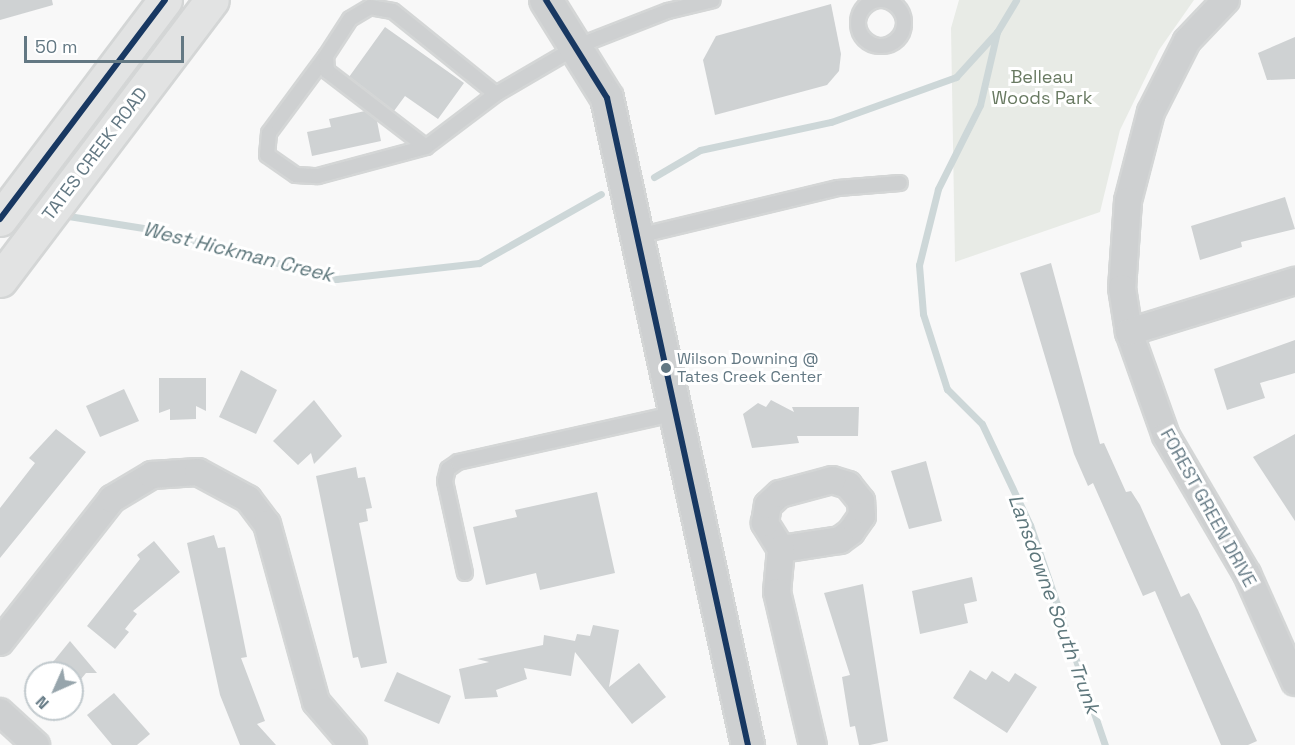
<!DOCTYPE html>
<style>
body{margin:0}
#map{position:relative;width:1295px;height:745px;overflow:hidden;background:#f8f8f8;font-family:"Space Grotesk",sans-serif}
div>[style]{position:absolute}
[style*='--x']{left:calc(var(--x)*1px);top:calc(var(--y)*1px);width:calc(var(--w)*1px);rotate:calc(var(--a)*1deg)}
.green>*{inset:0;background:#e8ebe6}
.stream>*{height:7px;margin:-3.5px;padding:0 3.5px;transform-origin:3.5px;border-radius:3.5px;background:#cdd7d8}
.building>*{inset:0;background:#cfd2d3}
.roads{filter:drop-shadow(2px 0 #d4d6d6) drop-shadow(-2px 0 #d4d6d6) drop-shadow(0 2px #d4d6d6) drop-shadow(0 -2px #d4d6d6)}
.service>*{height:14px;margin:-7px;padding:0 7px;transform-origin:7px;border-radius:7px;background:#ced0d1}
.service>.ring{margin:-7px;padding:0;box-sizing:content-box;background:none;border:14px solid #ced0d1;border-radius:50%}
.minor>*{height:26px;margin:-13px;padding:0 13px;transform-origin:13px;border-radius:13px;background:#ced0d1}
.tertiary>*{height:32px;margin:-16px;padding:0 16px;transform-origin:16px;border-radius:16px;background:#ced0d1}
.secondary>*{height:33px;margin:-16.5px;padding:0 16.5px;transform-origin:16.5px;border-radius:16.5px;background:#e2e3e3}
.bus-1>*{height:6px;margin:-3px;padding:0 3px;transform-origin:3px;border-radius:3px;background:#183862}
.dots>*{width:16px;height:16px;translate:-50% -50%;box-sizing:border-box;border:3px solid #fff;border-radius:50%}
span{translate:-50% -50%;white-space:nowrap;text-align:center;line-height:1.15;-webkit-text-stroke:6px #fff;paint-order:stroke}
.bus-label{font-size:16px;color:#637883}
.left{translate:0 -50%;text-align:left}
.park-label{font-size:18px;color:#697a62}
.street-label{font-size:18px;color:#637883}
.water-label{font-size:20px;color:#5e777c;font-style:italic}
.north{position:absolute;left:24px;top:661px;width:60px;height:60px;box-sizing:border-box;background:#fff;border:2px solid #c1c9cd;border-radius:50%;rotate:225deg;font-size:16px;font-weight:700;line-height:24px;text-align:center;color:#637883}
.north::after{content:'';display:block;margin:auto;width:21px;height:27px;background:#97a5ac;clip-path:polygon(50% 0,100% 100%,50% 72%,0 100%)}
.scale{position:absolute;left:24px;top:36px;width:160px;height:27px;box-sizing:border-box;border:3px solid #637883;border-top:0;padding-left:8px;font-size:18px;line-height:21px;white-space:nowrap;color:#637883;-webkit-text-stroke:4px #fff;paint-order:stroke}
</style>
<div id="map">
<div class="green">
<i style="clip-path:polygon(959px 0,1194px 0,1159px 50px,1120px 130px,1100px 212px,955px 262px,951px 28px)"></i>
</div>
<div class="stream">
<i style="--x:997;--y:32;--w:75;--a:103.1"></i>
<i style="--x:980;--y:105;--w:94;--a:116.6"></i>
<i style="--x:938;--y:189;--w:78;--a:104"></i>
<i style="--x:919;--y:265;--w:49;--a:85.3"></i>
<i style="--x:923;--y:314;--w:79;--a:72.3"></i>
<i style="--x:947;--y:389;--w:49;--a:45"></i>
<i style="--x:982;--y:424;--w:112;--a:64.6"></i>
<i style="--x:1030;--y:525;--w:232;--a:71.2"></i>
<i style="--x:654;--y:177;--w:53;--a:-30.4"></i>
<i style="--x:700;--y:150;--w:134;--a:-12.1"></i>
<i style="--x:831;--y:122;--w:133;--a:-19.8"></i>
<i style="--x:956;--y:77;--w:61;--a:-47.7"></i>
<i style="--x:997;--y:32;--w:37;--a:-59"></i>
<i style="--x:62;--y:215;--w:95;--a:9.1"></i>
<i style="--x:156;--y:230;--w:187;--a:15.2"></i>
<i style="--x:336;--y:279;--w:144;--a:-6.4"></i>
<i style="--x:479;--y:263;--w:140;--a:-29.5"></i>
</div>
<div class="building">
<i style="clip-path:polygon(0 0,52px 0,53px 5px,0 20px)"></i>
<i style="clip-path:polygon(831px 4px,841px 54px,839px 71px,827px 85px,715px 115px,703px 60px,716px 36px)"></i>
<i style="clip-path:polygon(385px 27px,464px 83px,438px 119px,405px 96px,394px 111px,349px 77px)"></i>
<i style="clip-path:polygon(1295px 37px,1295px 79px,1267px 80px,1258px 53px)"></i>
<i style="clip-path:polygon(365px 111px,377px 121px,381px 141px,312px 156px,307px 132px,331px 127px,329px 119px)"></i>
<i style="clip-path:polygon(1285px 197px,1295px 229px,1241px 242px,1242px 247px,1200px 260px,1191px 226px)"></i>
<i style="clip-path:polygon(1051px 263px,1100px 444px,1104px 443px,1126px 492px,1131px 491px,1140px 505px,1181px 597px,1189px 593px,1198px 610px,1257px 741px,1248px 745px,1221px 745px,1155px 591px,1143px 596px,1093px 483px,1088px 486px,1074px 454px,1020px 273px)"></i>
<i style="clip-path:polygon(1295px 340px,1295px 373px,1260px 383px,1265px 398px,1227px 410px,1214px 369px)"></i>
<i style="clip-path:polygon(241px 370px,277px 390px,256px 434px,219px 417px)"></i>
<i style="clip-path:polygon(159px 378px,206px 378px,206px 411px,196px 406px,196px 419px,170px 420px,170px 409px,159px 413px)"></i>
<i style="clip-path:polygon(124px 389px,139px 421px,100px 437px,86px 406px)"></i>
<i style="clip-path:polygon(314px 400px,342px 436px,314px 464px,311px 453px,298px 465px,273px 441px)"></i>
<i style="clip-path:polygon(771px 400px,794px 412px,792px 407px,859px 407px,858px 436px,797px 436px,799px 443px,752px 448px,743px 414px,758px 403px,766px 407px)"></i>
<i style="clip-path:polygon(56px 429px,86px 452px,0 558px,0 508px,35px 463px,29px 458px)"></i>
<i style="clip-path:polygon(1295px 434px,1295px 521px,1253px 457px)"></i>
<i style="clip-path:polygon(926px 461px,942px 521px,909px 529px,891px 471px)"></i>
<i style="clip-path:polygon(356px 467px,358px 478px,365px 477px,372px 508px,366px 509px,368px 521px,359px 523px,387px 663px,361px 668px,358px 657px,353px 658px,316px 476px)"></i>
<i style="clip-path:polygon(597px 492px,615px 573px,540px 590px,536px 573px,486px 585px,473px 527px,517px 517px,515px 510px)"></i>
<i style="clip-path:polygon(214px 535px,218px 548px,225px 547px,247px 657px,241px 658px,265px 721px,257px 724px,276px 745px,240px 745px,220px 695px,187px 543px)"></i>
<i style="clip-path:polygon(154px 541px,180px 572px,133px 611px,137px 614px,125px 629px,129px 632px,115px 649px,87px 626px,140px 559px,137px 555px)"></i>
<i style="clip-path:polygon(972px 577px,977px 601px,964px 604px,968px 623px,920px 634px,912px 591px)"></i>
<i style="clip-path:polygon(863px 584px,888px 741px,870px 745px,859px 745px,855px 726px,850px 727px,842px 677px,850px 675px,824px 593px)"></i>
<i style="clip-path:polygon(593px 625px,619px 630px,609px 687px,639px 663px,666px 697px,632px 724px,575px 652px,571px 676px,524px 668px,527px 679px,496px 690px,498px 697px,465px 699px,459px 669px,489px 662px,477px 659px,543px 645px,544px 635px,575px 641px,577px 634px,590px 636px)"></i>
<i style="clip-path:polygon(70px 641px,97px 673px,86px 673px,72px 690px,72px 673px,44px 673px)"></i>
<i style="clip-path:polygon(970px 670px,986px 680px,992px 671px,1009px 682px,1015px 673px,1037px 687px,1007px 733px,953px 698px)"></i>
<i style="clip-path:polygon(397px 672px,451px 696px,439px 724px,384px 701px)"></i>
<i style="clip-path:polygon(114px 693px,150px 734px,137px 745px,112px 745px,87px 715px)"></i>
</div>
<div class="roads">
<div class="service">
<i class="ring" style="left:858px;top:0;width:32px;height:32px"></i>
<i style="--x:326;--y:56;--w:96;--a:126.5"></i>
<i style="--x:269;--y:133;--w:22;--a:95"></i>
<i style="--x:267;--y:155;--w:35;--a:35"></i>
<i style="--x:296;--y:175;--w:22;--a:3"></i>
<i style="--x:318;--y:176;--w:112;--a:-15"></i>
<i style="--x:426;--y:147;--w:88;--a:-37.1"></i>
<i style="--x:426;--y:147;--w:125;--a:-142.5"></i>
<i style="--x:327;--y:71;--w:15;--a:-94"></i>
<i style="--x:326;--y:56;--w:44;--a:-57"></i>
<i style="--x:350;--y:19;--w:23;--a:-31"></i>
<i style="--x:370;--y:7;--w:23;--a:10"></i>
<i style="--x:393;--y:11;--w:132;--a:38.9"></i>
<i style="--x:496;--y:94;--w:95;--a:-30.3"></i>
<i style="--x:578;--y:46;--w:97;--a:-21.3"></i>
<i style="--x:668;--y:11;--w:46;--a:-13.7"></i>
<i style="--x:638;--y:236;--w:206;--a:-13.5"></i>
<i style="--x:838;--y:188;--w:62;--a:-4.6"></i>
<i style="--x:465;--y:573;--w:94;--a:-102.3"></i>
<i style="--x:445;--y:481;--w:12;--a:-76"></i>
<i style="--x:448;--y:469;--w:12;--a:-35"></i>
<i style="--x:458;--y:462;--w:219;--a:-12.6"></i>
</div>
<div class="minor">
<i style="--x:1226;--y:0;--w:57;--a:133.6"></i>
<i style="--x:1187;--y:41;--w:80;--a:116.9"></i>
<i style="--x:1151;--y:112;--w:92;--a:104.5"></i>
<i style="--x:1128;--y:201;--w:87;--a:93.9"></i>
<i style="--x:1122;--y:288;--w:45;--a:81"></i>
<i style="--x:1129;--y:332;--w:110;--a:70.4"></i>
<i style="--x:1166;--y:436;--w:160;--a:59.6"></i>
<i style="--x:1247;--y:574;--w:118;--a:66"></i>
<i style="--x:1129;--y:332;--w:174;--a:-17.1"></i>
<i style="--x:832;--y:480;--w:17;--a:17"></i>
<i style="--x:848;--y:485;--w:21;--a:51"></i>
<i style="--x:861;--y:501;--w:15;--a:86"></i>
<i style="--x:862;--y:516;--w:19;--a:125"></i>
<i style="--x:851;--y:532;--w:14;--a:144"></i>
<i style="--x:840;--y:540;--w:60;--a:171.3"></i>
<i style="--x:781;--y:549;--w:31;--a:-122"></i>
<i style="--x:765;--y:523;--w:18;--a:-81"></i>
<i style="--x:768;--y:505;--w:16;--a:-43"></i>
<i style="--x:780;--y:494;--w:54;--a:-15.1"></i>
<i style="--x:781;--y:549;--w:43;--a:95.3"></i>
<i style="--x:777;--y:592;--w:157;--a:76.8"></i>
<i style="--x:0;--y:642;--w:182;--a:-51.9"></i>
<i style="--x:112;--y:499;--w:47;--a:-31"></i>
<i style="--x:152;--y:475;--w:46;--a:-3.7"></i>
<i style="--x:198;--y:472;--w:57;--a:28.4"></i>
<i style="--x:248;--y:499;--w:31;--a:53"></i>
<i style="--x:267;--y:524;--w:185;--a:74.6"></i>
<i style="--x:316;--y:702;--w:57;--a:49.3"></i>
<i style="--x:0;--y:712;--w:49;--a:42.5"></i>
</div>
<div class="tertiary">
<i style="--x:546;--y:0;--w:115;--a:58.1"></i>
<i style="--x:607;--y:98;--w:662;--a:77.71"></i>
</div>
<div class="secondary">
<i style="--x:0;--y:219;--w:274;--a:-53"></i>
<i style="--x:0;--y:280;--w:351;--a:-52.9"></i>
</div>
</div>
<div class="bus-1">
<i style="--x:546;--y:0;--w:115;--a:58.1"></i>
<i style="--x:607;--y:98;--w:662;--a:77.71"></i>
<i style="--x:0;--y:219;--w:274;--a:-53"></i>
</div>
<div class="dots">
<i style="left:666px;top:368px;background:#637883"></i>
</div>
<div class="bus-label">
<span class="left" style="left:677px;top:368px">Wilson Downing @<br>Tates Creek Center</span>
</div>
<div class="park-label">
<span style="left:1042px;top:88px">Belleau<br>Woods Park</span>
</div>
<div class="street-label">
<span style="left:95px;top:154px;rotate:-53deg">TATES CREEK ROAD</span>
<span style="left:1208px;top:508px;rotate:61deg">FOREST GREEN DRIVE</span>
</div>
<div class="water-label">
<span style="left:238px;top:252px;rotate:14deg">West Hickman Creek</span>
<span style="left:1054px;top:604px;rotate:70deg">Lansdowne South Trunk</span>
</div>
<div class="north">N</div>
<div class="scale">50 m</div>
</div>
